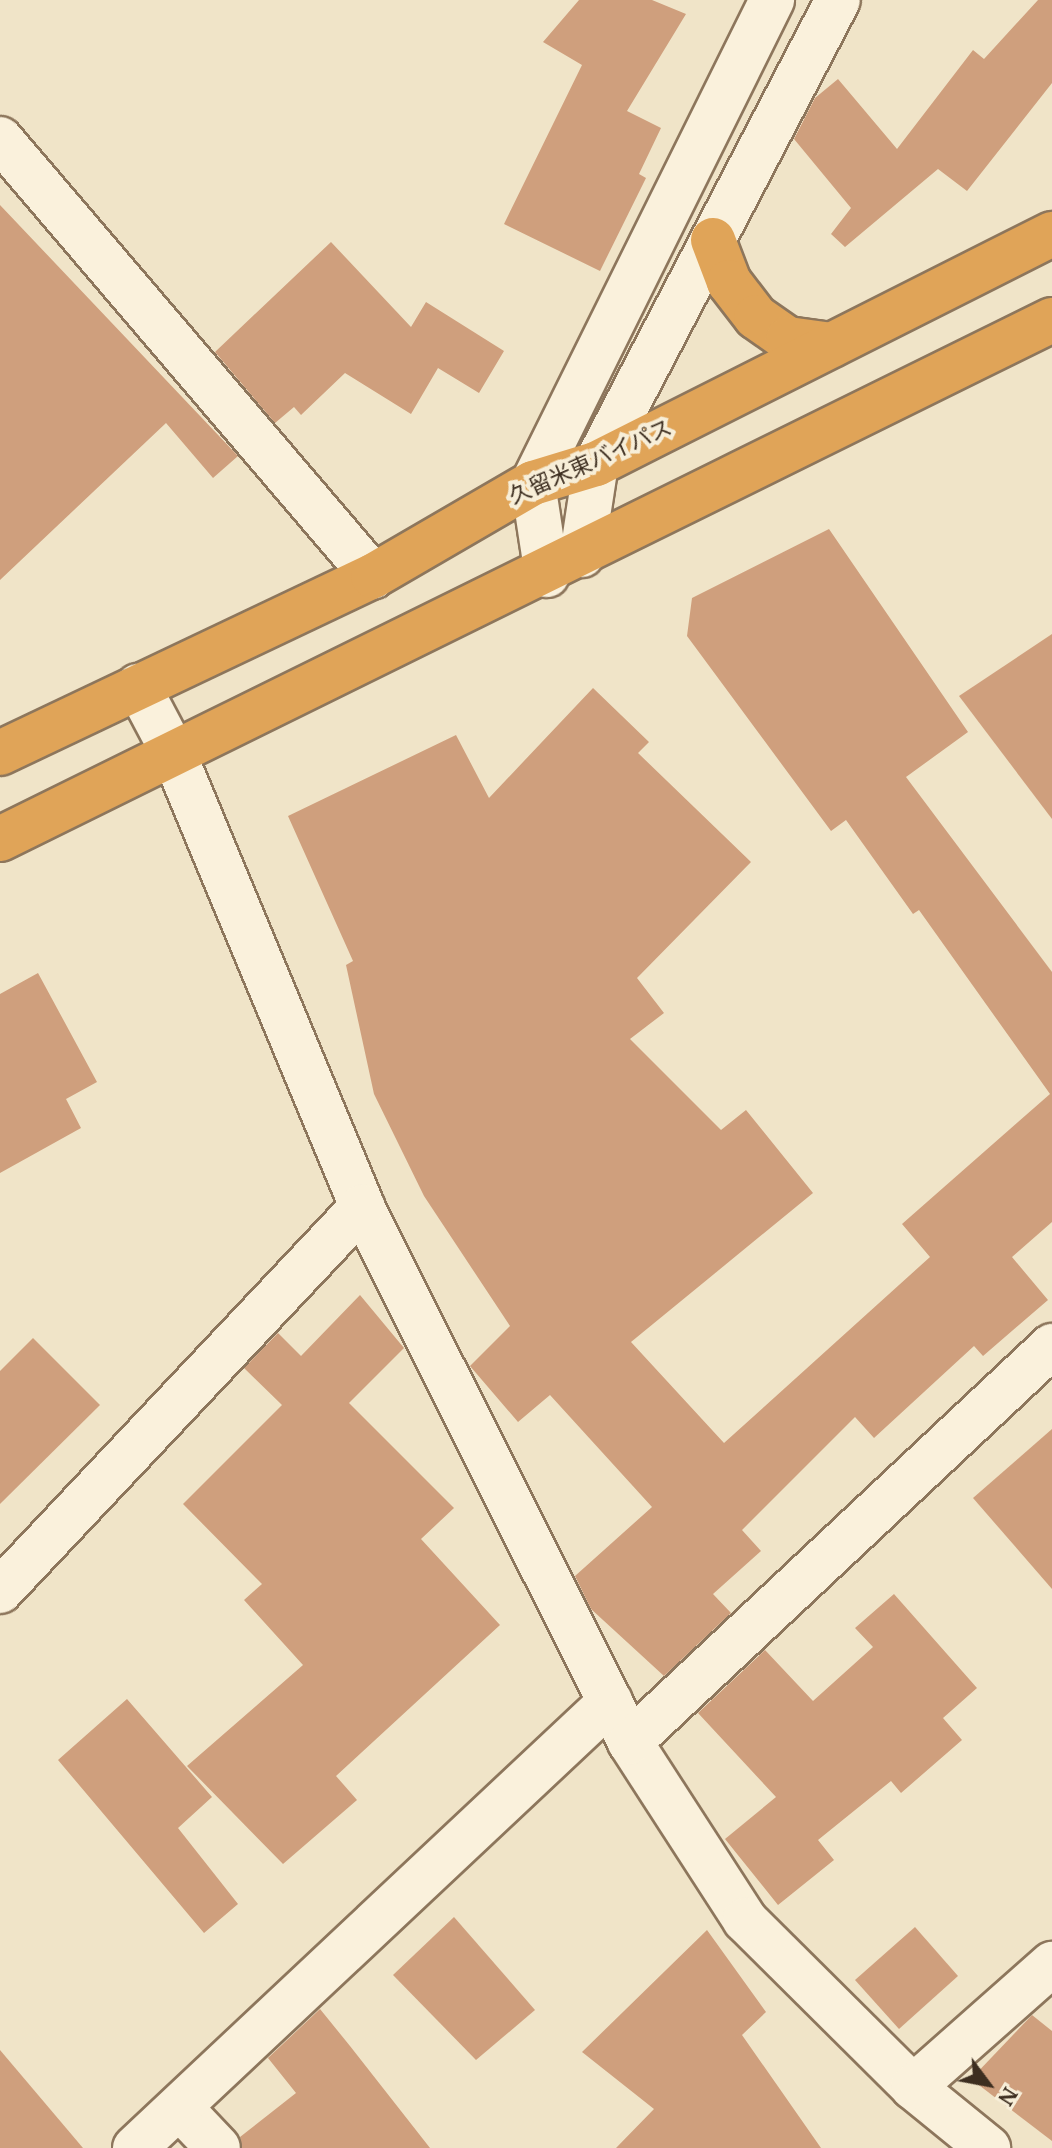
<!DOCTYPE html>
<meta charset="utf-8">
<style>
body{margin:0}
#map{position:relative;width:1052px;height:2148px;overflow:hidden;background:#f0e4c8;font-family:"PT Serif","Noto Sans JP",serif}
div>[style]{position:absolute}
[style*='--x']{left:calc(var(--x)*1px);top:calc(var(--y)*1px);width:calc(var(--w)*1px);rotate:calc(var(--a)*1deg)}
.building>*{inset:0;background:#cf9f7d}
.roads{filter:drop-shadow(2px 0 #8d765c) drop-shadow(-2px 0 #8d765c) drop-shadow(0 2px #8d765c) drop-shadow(0 -2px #8d765c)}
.street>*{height:44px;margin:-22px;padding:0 22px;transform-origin:22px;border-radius:22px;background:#faf1dc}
.secondary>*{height:44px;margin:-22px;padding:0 22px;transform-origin:22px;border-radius:22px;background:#faf1dc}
.highway>*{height:44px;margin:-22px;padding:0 22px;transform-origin:22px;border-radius:22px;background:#e0a458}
span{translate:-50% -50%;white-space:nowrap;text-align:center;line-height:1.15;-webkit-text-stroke:8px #f7eed8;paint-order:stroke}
.street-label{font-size:22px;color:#3d2e20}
.north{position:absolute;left:948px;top:2044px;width:80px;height:80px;-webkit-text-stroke:6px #f7eed8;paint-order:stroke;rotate:122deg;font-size:22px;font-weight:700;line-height:32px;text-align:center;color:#3d2e20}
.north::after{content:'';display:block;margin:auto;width:28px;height:36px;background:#3d2e20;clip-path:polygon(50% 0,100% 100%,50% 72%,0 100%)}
</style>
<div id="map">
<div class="building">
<i style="clip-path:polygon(579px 0,652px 0,686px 14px,627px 111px,661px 128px,639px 174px,646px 178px,600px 271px,504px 224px,582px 65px,543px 42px)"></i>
<i style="clip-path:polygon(1038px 0,1052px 0,1052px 83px,967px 191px,938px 169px,845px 247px,831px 234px,851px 208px,794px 139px,815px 98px,838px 79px,897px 149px,973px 50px,984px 59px)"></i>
<i style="clip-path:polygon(0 205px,238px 456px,213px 478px,166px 423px,0 580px)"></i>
<i style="clip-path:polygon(331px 242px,411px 327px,426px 302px,504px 351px,479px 393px,438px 368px,411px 414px,345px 373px,301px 415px,294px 407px,275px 423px,215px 352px)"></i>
<i style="clip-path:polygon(829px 529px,968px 732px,906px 777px,1052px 972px,1052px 1222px,1012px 1257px,1048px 1300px,983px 1356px,974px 1346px,874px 1438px,855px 1417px,742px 1530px,761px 1551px,713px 1594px,731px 1613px,664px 1676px,591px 1609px,575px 1576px,652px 1507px,550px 1395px,518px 1422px,470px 1366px,510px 1326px,424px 1196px,374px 1094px,346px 965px,353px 961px,288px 816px,456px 735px,489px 798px,593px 688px,649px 742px,638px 753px,751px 862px,637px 978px,664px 1013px,630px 1039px,721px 1130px,746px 1110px,813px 1193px,631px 1342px,724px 1443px,930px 1257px,902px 1224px,1050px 1094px,919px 910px,913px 914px,846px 820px,831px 831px,687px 636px,692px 598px)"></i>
<i style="clip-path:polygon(1052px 634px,1052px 819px,959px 696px)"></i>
<i style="clip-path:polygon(38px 973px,97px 1082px,66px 1099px,81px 1128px,0 1173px,0 994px)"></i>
<i style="clip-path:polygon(360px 1295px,404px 1348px,349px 1403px,454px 1508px,421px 1539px,500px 1625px,336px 1776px,357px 1800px,283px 1864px,187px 1766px,303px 1665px,244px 1600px,262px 1584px,183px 1504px,282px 1405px,244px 1368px,278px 1333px,301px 1356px)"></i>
<i style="clip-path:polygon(33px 1338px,100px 1405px,0 1504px,0 1371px)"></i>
<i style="clip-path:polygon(1052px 1429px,1052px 1589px,973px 1498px)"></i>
<i style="clip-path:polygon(894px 1594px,977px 1688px,943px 1718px,962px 1740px,901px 1793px,891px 1781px,818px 1840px,834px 1860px,778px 1905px,725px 1839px,776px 1797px,698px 1713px,765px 1650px,813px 1701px,873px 1647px,855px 1628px)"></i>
<i style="clip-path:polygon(127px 1699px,212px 1797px,178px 1828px,238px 1904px,204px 1933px,58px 1760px)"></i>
<i style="clip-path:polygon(454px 1917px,535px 2010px,476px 2060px,393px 1975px)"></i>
<i style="clip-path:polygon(915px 1927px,958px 1976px,899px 2029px,855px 1980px)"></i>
<i style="clip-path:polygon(707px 1930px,766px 2012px,742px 2035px,821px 2148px,616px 2148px,654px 2109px,582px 2052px)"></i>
<i style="clip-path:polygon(320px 2009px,350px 2046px,430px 2148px,242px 2148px,240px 2137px,296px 2093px,268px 2058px)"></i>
<i style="clip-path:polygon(1032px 2015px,1052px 2031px,1052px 2141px,971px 2079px)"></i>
<i style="clip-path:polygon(0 2050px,83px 2148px,0 2148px)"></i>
</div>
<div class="roads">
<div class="street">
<i style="--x:0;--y:139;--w:575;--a:49.52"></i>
<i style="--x:138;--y:686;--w:75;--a:62.1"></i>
<i style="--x:173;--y:752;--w:493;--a:67.4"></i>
<i style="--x:362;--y:1207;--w:598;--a:63.39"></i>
<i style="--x:630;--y:1742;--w:212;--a:57.1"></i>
<i style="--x:745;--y:1920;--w:237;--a:44.8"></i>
<i style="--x:913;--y:2087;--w:97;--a:39.1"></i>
<i style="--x:0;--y:1591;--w:528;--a:-46.69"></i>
<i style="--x:630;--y:1742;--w:579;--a:-43.18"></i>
<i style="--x:913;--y:2087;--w:186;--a:-41.5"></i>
<i style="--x:182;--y:2110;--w:52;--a:46.5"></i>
<i style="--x:135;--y:2148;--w:652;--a:-43.2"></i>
</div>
<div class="secondary">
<i style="--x:582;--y:555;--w:92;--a:-81.3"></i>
<i style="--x:596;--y:464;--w:523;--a:-62.46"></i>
<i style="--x:547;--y:575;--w:93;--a:-98.7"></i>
<i style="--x:533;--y:483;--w:539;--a:-63.67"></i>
</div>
<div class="highway">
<i style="--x:713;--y:240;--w:45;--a:69.1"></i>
<i style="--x:729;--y:282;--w:44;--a:52.4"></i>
<i style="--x:756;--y:317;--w:39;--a:35"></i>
<i style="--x:788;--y:339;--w:44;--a:7.8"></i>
<i style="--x:0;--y:753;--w:413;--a:-25.4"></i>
<i style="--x:373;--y:576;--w:185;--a:-30.2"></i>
<i style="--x:533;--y:483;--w:66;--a:-16.8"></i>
<i style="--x:596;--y:464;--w:511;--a:-26.77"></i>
<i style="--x:0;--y:839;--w:1173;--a:-26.26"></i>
</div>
</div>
<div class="street-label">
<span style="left:590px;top:461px;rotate:-24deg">久留米東バイパス</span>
</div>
<div class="north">N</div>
</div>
